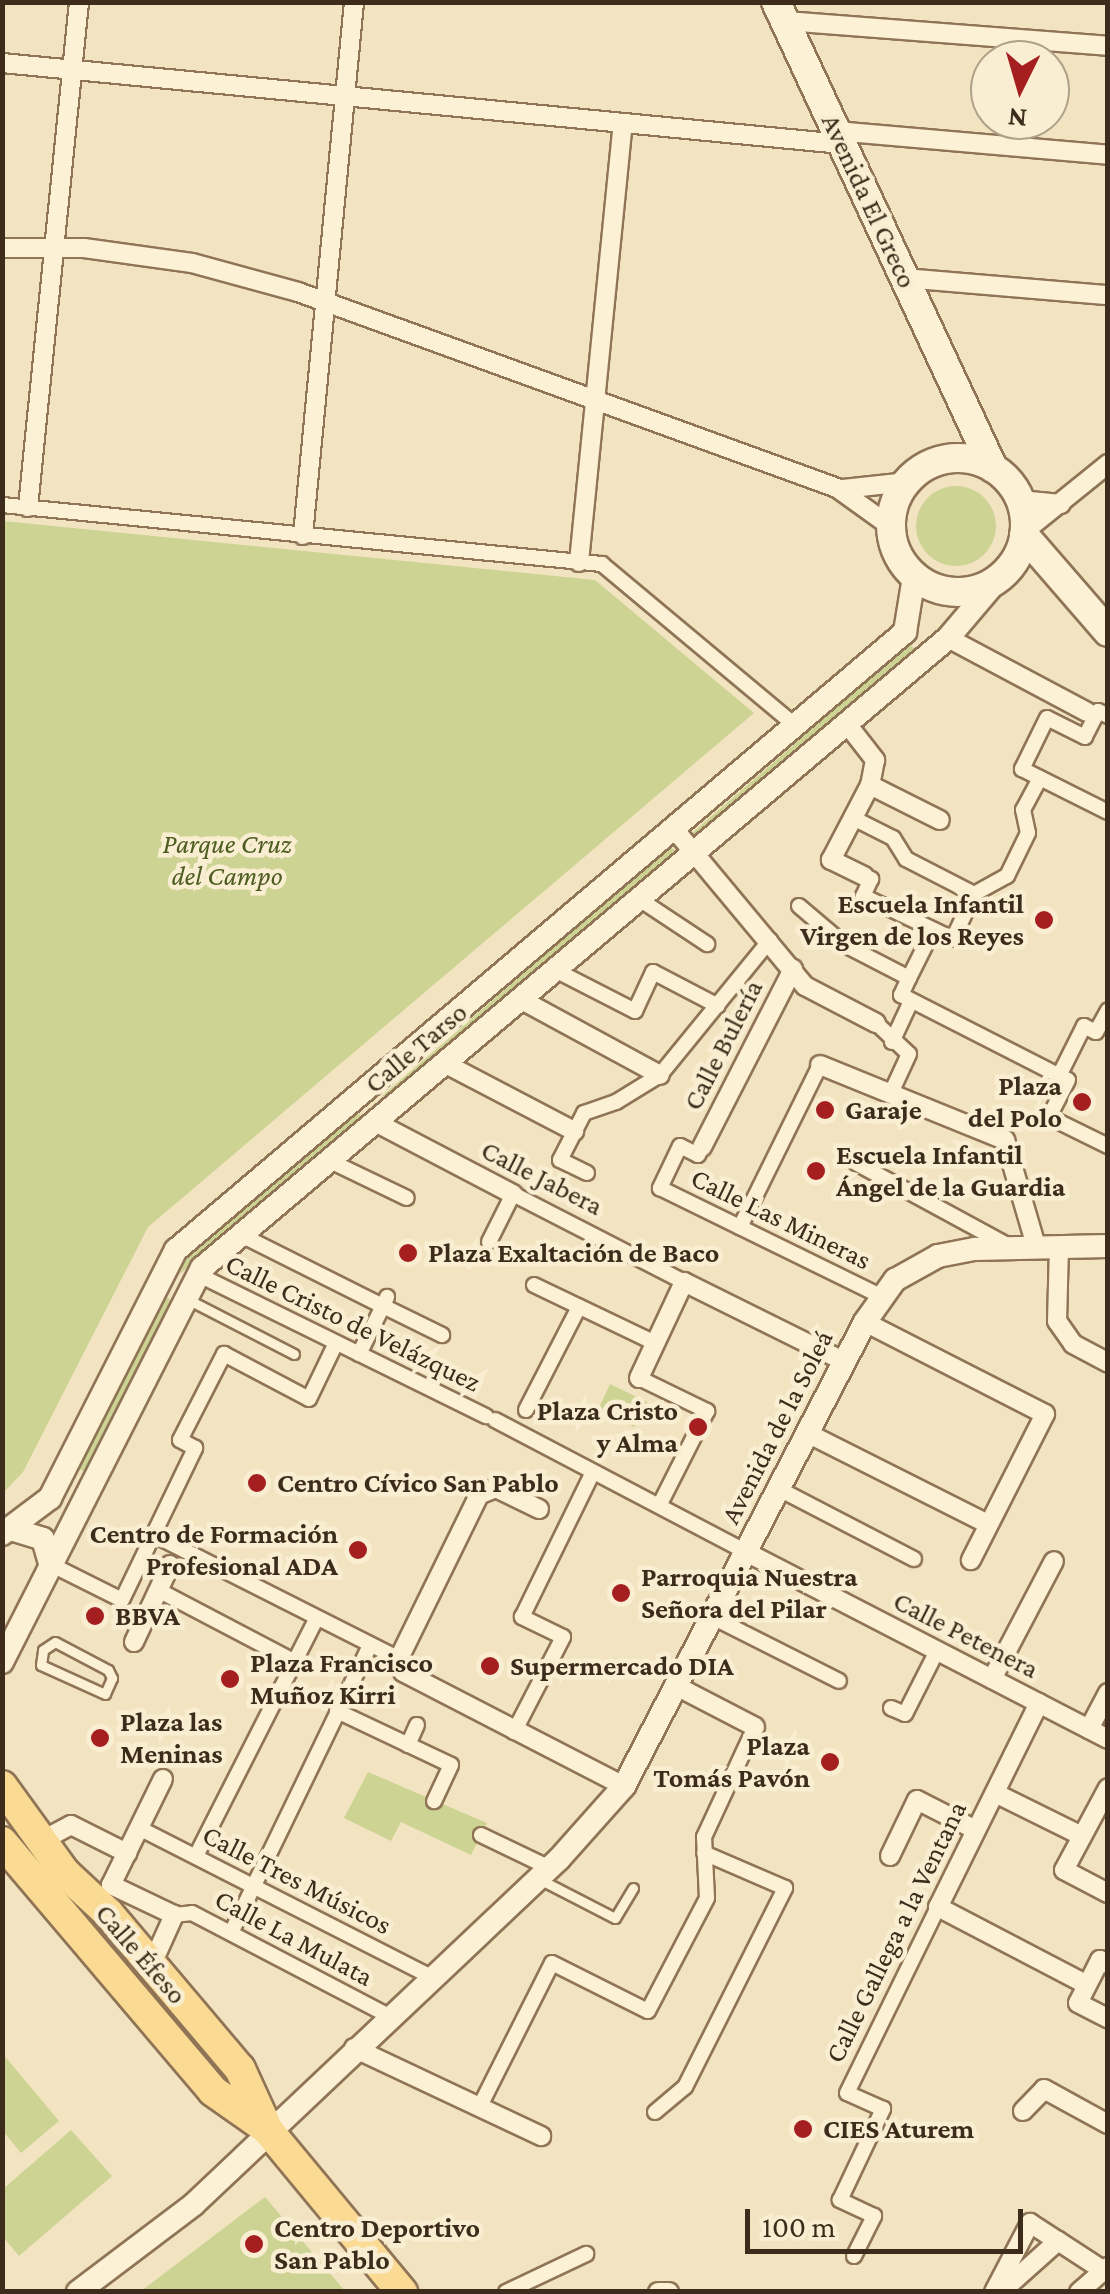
<!DOCTYPE html>
<meta charset="utf-8">
<style>
body{margin:0}
#map{position:relative;width:1110px;height:2294px;overflow:hidden;background:#f3e4c1;font-family:"Crimson Pro",serif}
div>[style]{position:absolute}
[style*='--x']{left:calc(var(--x)*1px);top:calc(var(--y)*1px);width:calc(var(--w)*1px);rotate:calc(var(--a)*1deg)}
.green>*{inset:0;background:#ccd393}
.round{border-radius:50%}
.roads{filter:drop-shadow(2px 0 #8f7456) drop-shadow(-2px 0 #8f7456) drop-shadow(0 2px #8f7456) drop-shadow(0 -2px #8f7456)}
.service>*{height:9px;margin:-4.5px;padding:0 4.5px;transform-origin:4.5px;border-radius:4.5px;background:#fdf1d5}
.pedestrian>*{height:14px;margin:-7px;padding:0 7px;transform-origin:7px;border-radius:7px;background:#fdf1d5}
.minor>*{height:18px;margin:-9px;padding:0 9px;transform-origin:9px;border-radius:9px;background:#fdf1d5}
.tertiary>*{height:22px;margin:-11px;padding:0 11px;transform-origin:11px;border-radius:11px;background:#fdf1d5}
.secondary>*{height:28px;margin:-14px;padding:0 14px;transform-origin:14px;border-radius:14px;background:#fdf1d5}
.secondary>.ring{margin:-14px;padding:0;box-sizing:content-box;background:none;border:28px solid #fdf1d5;border-radius:50%}
.primary>*{height:30px;margin:-15px;padding:0 15px;transform-origin:15px;border-radius:15px;background:#fbda94}
.dots>*{width:28px;height:28px;translate:-50% -50%;box-sizing:border-box;border:5px solid #f9eed1;border-radius:50%}
span{translate:-50% -50%;white-space:nowrap;text-align:center;line-height:1.15;-webkit-text-stroke:9px #f9eed1;paint-order:stroke}
.street-label{font-size:28px;color:#3d2c1c}
.park-label{font-size:28px;color:#4d5c20;font-style:italic}
.poi-label{font-size:28px;color:#3d2c1c;font-weight:700}
.right{translate:-100% -50%;text-align:right}
.left{translate:0 -50%;text-align:left}
.frame{position:absolute;inset:0;border:5px solid #3d2c1c;pointer-events:none}
.north{position:absolute;left:970px;top:40px;width:100px;height:100px;box-sizing:border-box;background:#f9eed1;border:2px solid #aea089;border-radius:50%;rotate:185deg;font-size:28px;font-weight:700;line-height:40px;text-align:center;color:#3d2c1c}
.north::after{content:'';display:block;margin:auto;width:35px;height:45px;background:#a51e20;clip-path:polygon(50% 0,100% 100%,50% 72%,0 100%)}
.scale{position:absolute;left:745px;top:2209px;width:278px;height:45px;box-sizing:border-box;border:5px solid #3d2c1c;border-top:0;padding-left:12px;font-size:30px;line-height:35px;white-space:nowrap;color:#3d2c1c;-webkit-text-stroke:8px #f9eed1;paint-order:stroke}
</style>
<div id="map">
<div class="green">
<i class="round" style="left:916px;top:486px;width:80px;height:80px"></i>
<i style="clip-path:polygon(3px 521px,595px 580px,754px 713px,148px 1227px,23px 1472px,3px 1493px)"></i>
<i style="clip-path:polygon(910px 644px,917px 652px,697px 837px,691px 834px)"></i>
<i style="clip-path:polygon(670px 847px,678px 852px,388px 1098px,382px 1096px)"></i>
<i style="clip-path:polygon(353px 1114px,360px 1114px,360px 1122px,180px 1274px,187px 1255px)"></i>
<i style="clip-path:polygon(169px 1298px,171px 1305px,87px 1473px,78px 1468px,162px 1299px)"></i>
<i style="clip-path:polygon(610px 1384px,647px 1402px,634px 1427px,598px 1410px)"></i>
<i style="clip-path:polygon(368px 1772px,487px 1823px,471px 1855px,401px 1822px,391px 1841px,344px 1818px)"></i>
<i style="clip-path:polygon(3px 2054px,59px 2121px,21px 2153px,3px 2131px)"></i>
<i style="clip-path:polygon(71px 2130px,112px 2176px,19px 2256px,3px 2237px,3px 2189px)"></i>
<i style="clip-path:polygon(265px 2197px,345px 2291px,141px 2291px)"></i>
</div>
<div class="roads">
<div class="service">
<i style="--x:189;--y:1300;--w:118;--a:27.2"></i>
<i style="--x:55;--y:1642;--w:60;--a:27.8"></i>
<i style="--x:108;--y:1670;--w:9;--a:63"></i>
<i style="--x:112;--y:1678;--w:17;--a:114"></i>
<i style="--x:105;--y:1694;--w:70;--a:-155.6"></i>
<i style="--x:41;--y:1665;--w:15;--a:-82"></i>
<i style="--x:43;--y:1650;--w:14;--a:-34"></i>
<i style="--x:541;--y:1880;--w:83;--a:27.2"></i>
<i style="--x:615;--y:1918;--w:35;--a:-59"></i>
</div>
<div class="pedestrian">
<i style="--x:2;--y:505;--w:603;--a:5.62"></i>
<i style="--x:602;--y:564;--w:254;--a:39.9"></i>
<i style="--x:1108;--y:716;--w:11;--a:-153"></i>
<i style="--x:1098;--y:711;--w:29;--a:117"></i>
<i style="--x:1085;--y:737;--w:42;--a:-153.4"></i>
<i style="--x:1047;--y:718;--w:57;--a:116.1"></i>
<i style="--x:1022;--y:769;--w:96;--a:26.6"></i>
<i style="--x:853;--y:818;--w:45;--a:26.6"></i>
<i style="--x:893;--y:838;--w:25;--a:58"></i>
<i style="--x:906;--y:859;--w:76;--a:27.2"></i>
<i style="--x:864;--y:876;--w:8;--a:23"></i>
<i style="--x:871;--y:879;--w:19;--a:115"></i>
<i style="--x:863;--y:896;--w:100;--a:25.5"></i>
<i style="--x:953;--y:939;--w:50;--a:-65"></i>
<i style="--x:974;--y:894;--w:38;--a:-29"></i>
<i style="--x:1007;--y:876;--w:48;--a:-64"></i>
<i style="--x:1028;--y:833;--w:24;--a:-102"></i>
<i style="--x:1023;--y:810;--w:36;--a:-62"></i>
<i style="--x:639;--y:899;--w:82;--a:33.5"></i>
<i style="--x:799;--y:906;--w:60;--a:40.3"></i>
<i style="--x:845;--y:945;--w:72;--a:27.3"></i>
<i style="--x:909;--y:978;--w:19;--a:115"></i>
<i style="--x:901;--y:995;--w:187;--a:27"></i>
<i style="--x:1068;--y:1080;--w:42;--a:117.2"></i>
<i style="--x:1049;--y:1117;--w:66;--a:26.2"></i>
<i style="--x:555;--y:970;--w:90;--a:27.1"></i>
<i style="--x:635;--y:1011;--w:43;--a:-65.2"></i>
<i style="--x:653;--y:972;--w:73;--a:27.6"></i>
<i style="--x:909;--y:978;--w:54;--a:-63.4"></i>
<i style="--x:876;--y:1023;--w:45;--a:43.2"></i>
<i style="--x:909;--y:1054;--w:43;--a:114.8"></i>
<i style="--x:892;--y:1042;--w:45;--a:-65.1"></i>
<i style="--x:1059;--y:1076;--w:56;--a:-63.4"></i>
<i style="--x:1084;--y:1026;--w:13;--a:27"></i>
<i style="--x:1096;--y:1032;--w:25;--a:-61"></i>
<i style="--x:702;--y:1147;--w:9;--a:117"></i>
<i style="--x:698;--y:1155;--w:20;--a:-153"></i>
<i style="--x:680;--y:1146;--w:47;--a:115.5"></i>
<i style="--x:660;--y:1188;--w:245;--a:26.1"></i>
<i style="--x:330;--y:1161;--w:85;--a:25.7"></i>
<i style="--x:856;--y:1163;--w:174;--a:28.5"></i>
<i style="--x:587;--y:1173;--w:30;--a:-154"></i>
<i style="--x:560;--y:1160;--w:53;--a:-62.9"></i>
<i style="--x:584;--y:1113;--w:34;--a:-19"></i>
<i style="--x:616;--y:1102;--w:52;--a:-31.5"></i>
<i style="--x:660;--y:1075;--w:174;--a:-50.8"></i>
<i style="--x:740;--y:1227;--w:181;--a:-63.7"></i>
<i style="--x:241;--y:1235;--w:159;--a:26.6"></i>
<i style="--x:383;--y:1306;--w:10;--a:-66"></i>
<i style="--x:489;--y:1242;--w:54;--a:-63.4"></i>
<i style="--x:513;--y:1194;--w:192;--a:27.2"></i>
<i style="--x:199;--y:1275;--w:320;--a:26.2"></i>
<i style="--x:534;--y:1285;--w:134;--a:25.6"></i>
<i style="--x:359;--y:1354;--w:54;--a:-63.4"></i>
<i style="--x:383;--y:1306;--w:66;--a:26.2"></i>
<i style="--x:639;--y:1378;--w:76;--a:25.9"></i>
<i style="--x:707;--y:1411;--w:106;--a:116.8"></i>
<i style="--x:526;--y:1410;--w:116;--a:-62.8"></i>
<i style="--x:495;--y:1420;--w:284;--a:27.7"></i>
<i style="--x:779;--y:1489;--w:152;--a:27.4"></i>
<i style="--x:154;--y:1535;--w:275;--a:26.8"></i>
<i style="--x:50;--y:1564;--w:80;--a:26.6"></i>
<i style="--x:122;--y:1600;--w:169;--a:-64.3"></i>
<i style="--x:195;--y:1448;--w:17;--a:-152"></i>
<i style="--x:180;--y:1440;--w:97;--a:-62.9"></i>
<i style="--x:224;--y:1354;--w:96;--a:27.9"></i>
<i style="--x:309;--y:1399;--w:62;--a:-64.3"></i>
<i style="--x:158;--y:1590;--w:155;--a:27.7"></i>
<i style="--x:712;--y:1617;--w:142;--a:26.7"></i>
<i style="--x:891;--y:1708;--w:15;--a:23"></i>
<i style="--x:905;--y:1714;--w:71;--a:-63.1"></i>
<i style="--x:337;--y:1711;--w:126;--a:25.3"></i>
<i style="--x:451;--y:1765;--w:40;--a:115"></i>
<i style="--x:514;--y:1732;--w:107;--a:-62.7"></i>
<i style="--x:563;--y:1637;--w:46;--a:-154"></i>
<i style="--x:522;--y:1617;--w:161;--a:-63.9"></i>
<i style="--x:408;--y:1745;--w:22;--a:-66"></i>
<i style="--x:139;--y:1828;--w:329;--a:27"></i>
<i style="--x:481;--y:1835;--w:76;--a:25.6"></i>
<i style="--x:196;--y:1856;--w:267;--a:-63.1"></i>
<i style="--x:174;--y:1915;--w:18;--a:-6"></i>
<i style="--x:192;--y:1913;--w:222;--a:27.6"></i>
<i style="--x:231;--y:1933;--w:320;--a:-64.2"></i>
<i style="--x:479;--y:2108;--w:162;--a:-63.3"></i>
<i style="--x:552;--y:1963;--w:107;--a:26.6"></i>
<i style="--x:648;--y:2011;--w:127;--a:-62.4"></i>
<i style="--x:707;--y:1898;--w:61;--a:-92.8"></i>
<i style="--x:704;--y:1837;--w:121;--a:-65.1"></i>
<i style="--x:655;--y:2112;--w:39;--a:-40"></i>
<i style="--x:685;--y:2087;--w:223;--a:-63.3"></i>
<i style="--x:785;--y:1888;--w:88;--a:-156.6"></i>
<i style="--x:854;--y:2256;--w:45;--a:-63.4"></i>
<i style="--x:874;--y:2216;--w:38;--a:-155"></i>
<i style="--x:840;--y:2200;--w:101;--a:-64.7"></i>
<i style="--x:883;--y:2109;--w:39;--a:-156"></i>
<i style="--x:847;--y:2093;--w:207;--a:-63.9"></i>
<i style="--x:506;--y:2292;--w:89;--a:-25.4"></i>
</div>
<div class="minor">
<i style="--x:785;--y:21;--w:324;--a:4.4"></i>
<i style="--x:2;--y:63;--w:844;--a:5.51"></i>
<i style="--x:836;--y:131;--w:273;--a:5"></i>
<i style="--x:2;--y:248;--w:82;--a:0"></i>
<i style="--x:84;--y:248;--w:109;--a:7.9"></i>
<i style="--x:192;--y:263;--w:110;--a:15.3"></i>
<i style="--x:298;--y:292;--w:574;--a:19.98"></i>
<i style="--x:837;--y:488;--w:65;--a:35.6"></i>
<i style="--x:904;--y:278;--w:205;--a:4.8"></i>
<i style="--x:843;--y:489;--w:63;--a:-6.3"></i>
<i style="--x:1020;--y:500;--w:41;--a:5.6"></i>
<i style="--x:28;--y:507;--w:508;--a:-84.23"></i>
<i style="--x:1025;--y:531;--w:107;--a:-38.9"></i>
<i style="--x:303;--y:535;--w:535;--a:-84.53"></i>
<i style="--x:579;--y:562;--w:441;--a:-84.3"></i>
<i style="--x:948;--y:638;--w:157;--a:28"></i>
<i style="--x:847;--y:724;--w:46;--a:52.1"></i>
<i style="--x:875;--y:760;--w:25;--a:101"></i>
<i style="--x:870;--y:785;--w:78;--a:26.6"></i>
<i style="--x:675;--y:830;--w:203;--a:50.2"></i>
<i style="--x:805;--y:986;--w:80;--a:27.5"></i>
<i style="--x:864;--y:876;--w:37;--a:-154"></i>
<i style="--x:831;--y:860;--w:85;--a:-62.5"></i>
<i style="--x:520;--y:999;--w:159;--a:28.5"></i>
<i style="--x:444;--y:1063;--w:147;--a:27.6"></i>
<i style="--x:820;--y:1065;--w:200;--a:22.1"></i>
<i style="--x:1005;--y:1140;--w:110;--a:73.7"></i>
<i style="--x:375;--y:1122;--w:156;--a:27.6"></i>
<i style="--x:702;--y:1147;--w:200;--a:-62.9"></i>
<i style="--x:1059;--y:1246;--w:75;--a:91.5"></i>
<i style="--x:1057;--y:1321;--w:28;--a:55"></i>
<i style="--x:1073;--y:1344;--w:40;--a:28"></i>
<i style="--x:865;--y:1322;--w:202;--a:27.1"></i>
<i style="--x:1045;--y:1414;--w:164;--a:116.9"></i>
<i style="--x:639;--y:1378;--w:106;--a:-64.9"></i>
<i style="--x:684;--y:1282;--w:180;--a:26.4"></i>
<i style="--x:807;--y:1433;--w:203;--a:26.7"></i>
<i style="--x:539;--y:1509;--w:48;--a:-154"></i>
<i style="--x:496;--y:1488;--w:18;--a:158"></i>
<i style="--x:479;--y:1495;--w:179;--a:116.1"></i>
<i style="--x:400;--y:1656;--w:16;--a:79"></i>
<i style="--x:403;--y:1672;--w:249;--a:27.3"></i>
<i style="--x:746;--y:1552;--w:407;--a:27.3"></i>
<i style="--x:134;--y:1642;--w:85;--a:-64.9"></i>
<i style="--x:992;--y:1679;--w:133;--a:-62.3"></i>
<i style="--x:676;--y:1686;--w:89;--a:27.4"></i>
<i style="--x:1039;--y:1703;--w:228;--a:116.3"></i>
<i style="--x:938;--y:1907;--w:168;--a:27.6"></i>
<i style="--x:1089;--y:1729;--w:41;--a:-62.2"></i>
<i style="--x:1108;--y:1788;--w:93;--a:118.2"></i>
<i style="--x:1064;--y:1870;--w:50;--a:27.6"></i>
<i style="--x:995;--y:1793;--w:97;--a:26.3"></i>
<i style="--x:41;--y:1841;--w:34;--a:-28"></i>
<i style="--x:71;--y:1825;--w:63;--a:26.6"></i>
<i style="--x:890;--y:1856;--w:62;--a:-64.3"></i>
<i style="--x:917;--y:1800;--w:66;--a:27"></i>
<i style="--x:152;--y:1964;--w:54;--a:-65.8"></i>
<i style="--x:174;--y:1915;--w:70;--a:-154.5"></i>
<i style="--x:111;--y:1885;--w:118;--a:-63.9"></i>
<i style="--x:1108;--y:1964;--w:9;--a:-153"></i>
<i style="--x:1100;--y:1960;--w:48;--a:117.1"></i>
<i style="--x:1078;--y:2003;--w:34;--a:27"></i>
<i style="--x:354;--y:2048;--w:207;--a:25.2"></i>
<i style="--x:1023;--y:2111;--w:30;--a:-46"></i>
<i style="--x:1044;--y:2089;--w:73;--a:28.7"></i>
<i style="--x:1058;--y:2241;--w:55;--a:33.1"></i>
<i style="--x:658;--y:2292;--w:11;--a:0"></i>
<i style="--x:994;--y:2292;--w:78;--a:-62.4"></i>
<i style="--x:1030;--y:2223;--w:33;--a:33"></i>
<i style="--x:1058;--y:2241;--w:76;--a:138.2"></i>
<i style="--x:1079;--y:2292;--w:38;--a:-41"></i>
</div>
<div class="tertiary">
<i style="--x:14;--y:1530;--w:30;--a:17"></i>
<i style="--x:43;--y:1539;--w:26;--a:74"></i>
<i style="--x:2;--y:1534;--w:60;--a:-36.9"></i>
<i style="--x:50;--y:1498;--w:278;--a:-63.1"></i>
<i style="--x:176;--y:1250;--w:956;--a:-40.29"></i>
<i style="--x:905;--y:632;--w:56;--a:-80.7"></i>
<i style="--x:2;--y:1662;--w:442;--a:-63.1"></i>
<i style="--x:202;--y:1268;--w:976;--a:-40.18"></i>
<i style="--x:948;--y:638;--w:77;--a:-49.7"></i>
<i style="--x:78;--y:2292;--w:144;--a:-37.1"></i>
<i style="--x:193;--y:2205;--w:504;--a:-43.39"></i>
<i style="--x:559;--y:1859;--w:98;--a:-48.3"></i>
<i style="--x:624;--y:1786;--w:523;--a:-62.55"></i>
<i style="--x:865;--y:1322;--w:52;--a:-54.5"></i>
<i style="--x:895;--y:1280;--w:49;--a:-29.2"></i>
<i style="--x:938;--y:1256;--w:38;--a:-11"></i>
<i style="--x:975;--y:1249;--w:133;--a:-1.3"></i>
</div>
<div class="secondary">
<i style="--x:776;--y:2;--w:514;--a:65.03"></i>
<i class="ring" style="left:891px;top:458px;width:106px;height:106px"></i>
<i style="--x:1024;--y:535;--w:128;--a:49.1"></i>
</div>
<div class="primary">
<i style="--x:2;--y:1786;--w:107;--a:54.1"></i>
<i style="--x:65;--y:1873;--w:59;--a:42.9"></i>
<i style="--x:108;--y:1913;--w:204;--a:49.8"></i>
<i style="--x:240;--y:2069;--w:63;--a:65.5"></i>
<i style="--x:2;--y:1842;--w:326;--a:49.7"></i>
<i style="--x:213;--y:2091;--w:66;--a:35.1"></i>
<i style="--x:267;--y:2129;--w:212;--a:50.4"></i>
</div>
</div>
<div class="dots">
<i style="left:1044px;top:920px;background:#a51e20"></i>
<i style="left:1082px;top:1102px;background:#a51e20"></i>
<i style="left:825px;top:1110px;background:#a51e20"></i>
<i style="left:816px;top:1171px;background:#a51e20"></i>
<i style="left:408px;top:1253px;background:#a51e20"></i>
<i style="left:698px;top:1427px;background:#a51e20"></i>
<i style="left:257px;top:1483px;background:#a51e20"></i>
<i style="left:358px;top:1550px;background:#a51e20"></i>
<i style="left:621px;top:1593px;background:#a51e20"></i>
<i style="left:95px;top:1616px;background:#a51e20"></i>
<i style="left:490px;top:1666px;background:#a51e20"></i>
<i style="left:230px;top:1679px;background:#a51e20"></i>
<i style="left:100px;top:1738px;background:#a51e20"></i>
<i style="left:830px;top:1762px;background:#a51e20"></i>
<i style="left:803px;top:2129px;background:#a51e20"></i>
<i style="left:254px;top:2244px;background:#a51e20"></i>
</div>
<div class="street-label">
<span style="left:869px;top:201px;rotate:65deg">Avenida El Greco</span>
<span style="left:723px;top:1045px;rotate:-63deg">Calle Bulería</span>
<span style="left:416px;top:1048px;rotate:-40deg">Calle Tarso</span>
<span style="left:542px;top:1178px;rotate:27deg">Calle Jabera</span>
<span style="left:781px;top:1219px;rotate:26deg">Calle Las Mineras</span>
<span style="left:353px;top:1323px;rotate:26deg">Calle Cristo de Velázquez</span>
<span style="left:777px;top:1427px;rotate:-63deg">Avenida de la Soleá</span>
<span style="left:966px;top:1635px;rotate:27deg">Calle Petenera</span>
<span style="left:297px;top:1880px;rotate:27deg">Calle Tres Músicos</span>
<span style="left:896px;top:1932px;rotate:-64deg">Calle Gallega a la Ventana</span>
<span style="left:294px;top:1938px;rotate:28deg">Calle La Mulata</span>
<span style="left:141px;top:1954px;rotate:49deg">Calle Éfeso</span>
</div>
<div class="park-label">
<span style="left:227px;top:860px">Parque Cruz<br>del Campo</span>
</div>
<div class="poi-label">
<span class="right" style="left:1024px;top:920px">Escuela Infantil<br>Virgen de los Reyes</span>
<span class="right" style="left:1062px;top:1102px">Plaza<br>del Polo</span>
<span class="left" style="left:845px;top:1110px">Garaje</span>
<span class="left" style="left:836px;top:1171px">Escuela Infantil<br>Ángel de la Guardia</span>
<span class="left" style="left:428px;top:1253px">Plaza Exaltación de Baco</span>
<span class="right" style="left:678px;top:1427px">Plaza Cristo<br>y Alma</span>
<span class="left" style="left:277px;top:1483px">Centro Cívico San Pablo</span>
<span class="right" style="left:338px;top:1550px">Centro de Formación<br>Profesional ADA</span>
<span class="left" style="left:641px;top:1593px">Parroquia Nuestra<br>Señora del Pilar</span>
<span class="left" style="left:115px;top:1616px">BBVA</span>
<span class="left" style="left:250px;top:1679px">Plaza Francisco<br>Muñoz Kirri</span>
<span class="left" style="left:510px;top:1666px">Supermercado DIA</span>
<span class="left" style="left:120px;top:1738px">Plaza las<br>Meninas</span>
<span class="right" style="left:810px;top:1762px">Plaza<br>Tomás Pavón</span>
<span class="left" style="left:823px;top:2129px">CIES Aturem</span>
<span class="left" style="left:274px;top:2244px">Centro Deportivo<br>San Pablo</span>
</div>
<div class="frame"></div>
<div class="north">N</div>
<div class="scale">100 m</div>
</div>
